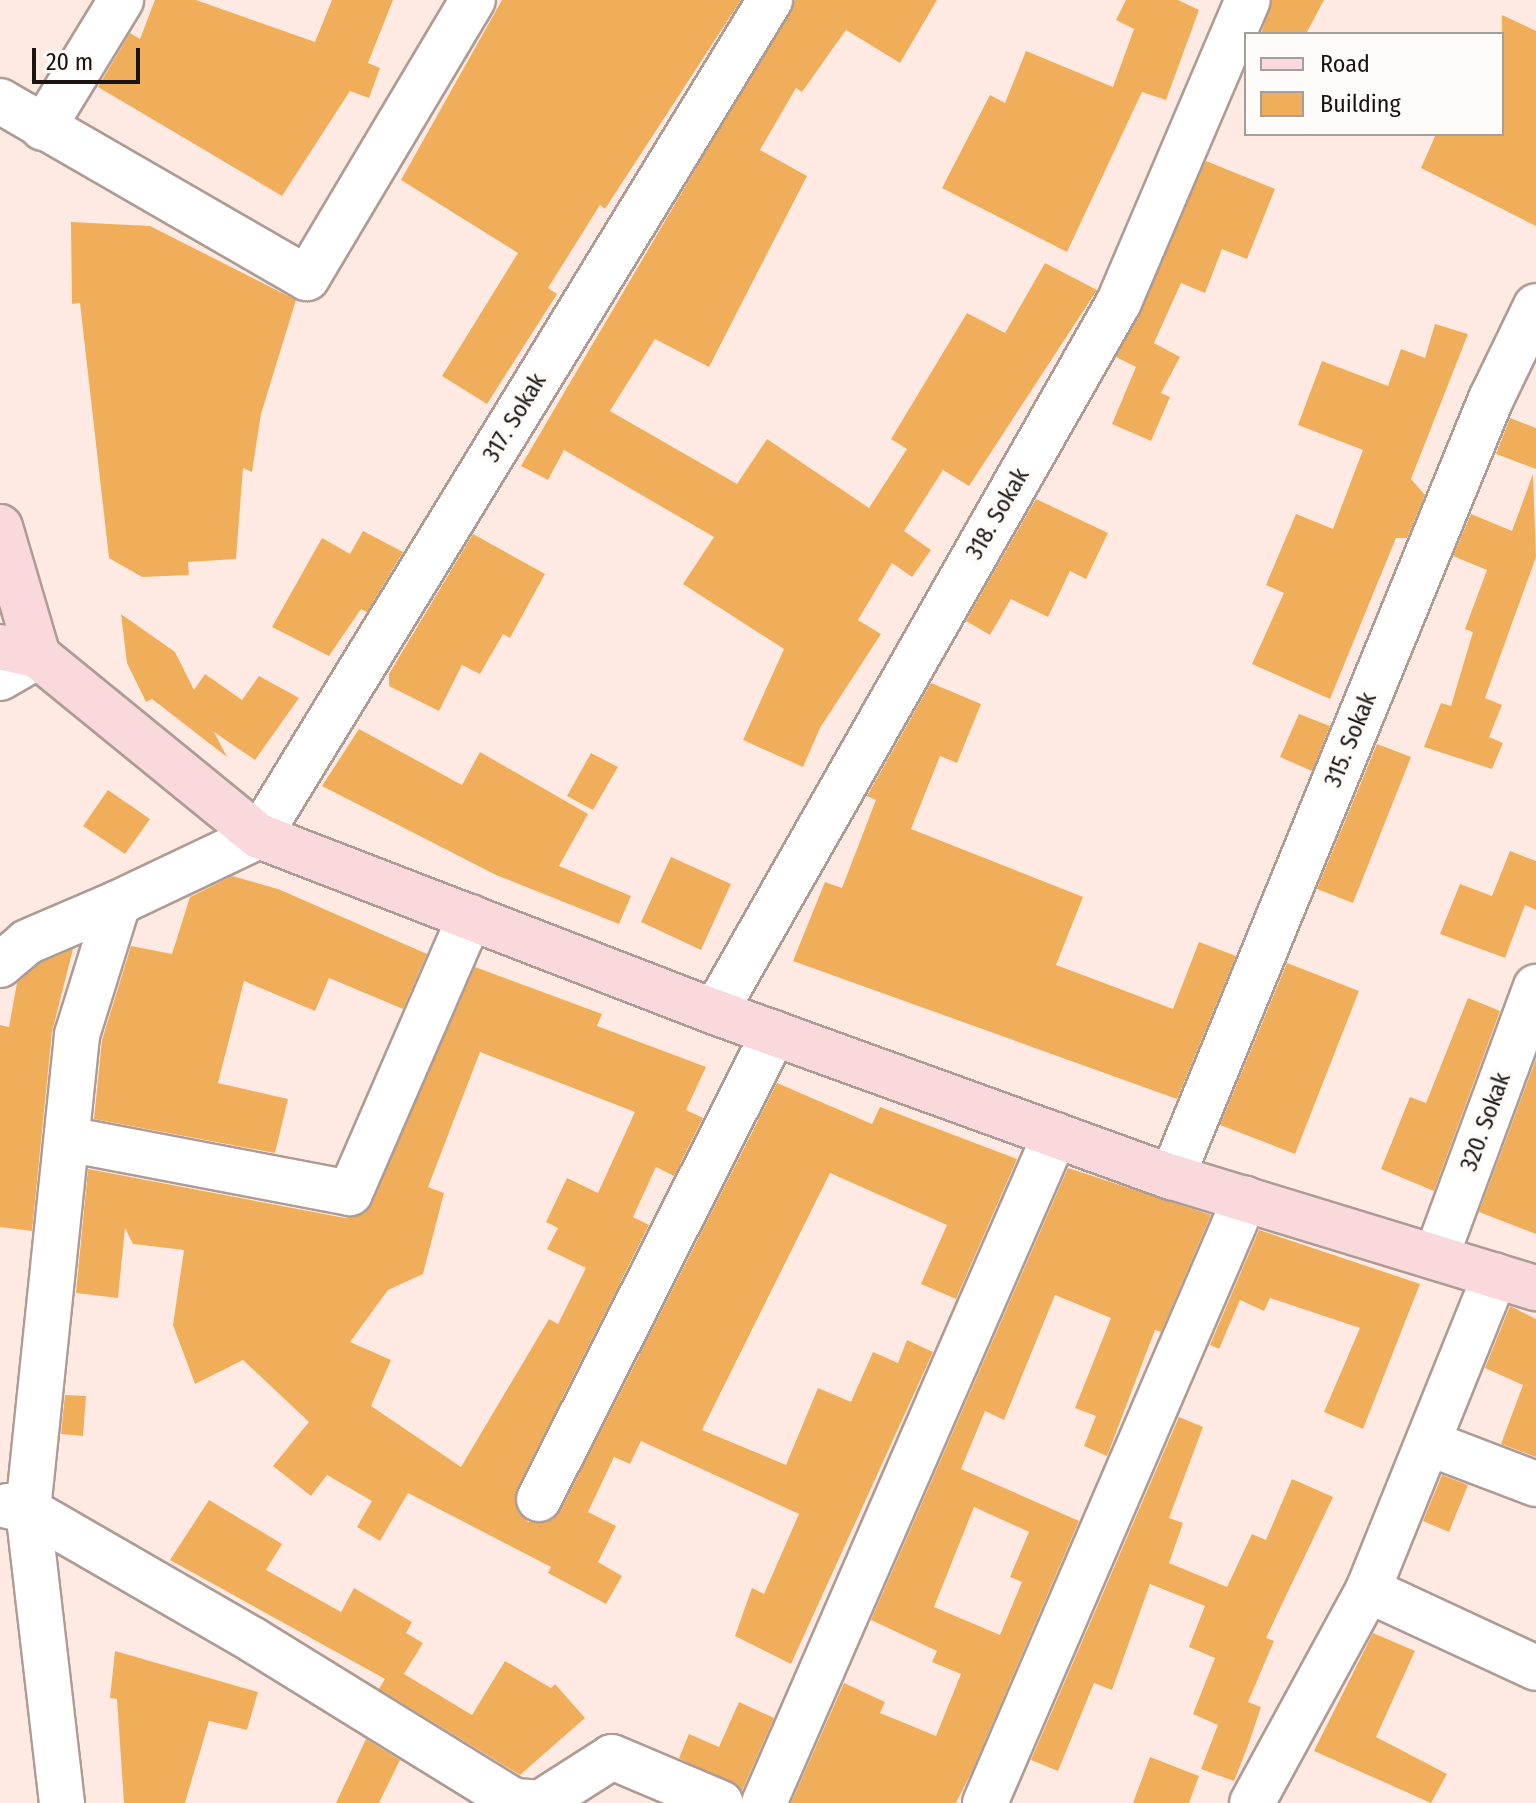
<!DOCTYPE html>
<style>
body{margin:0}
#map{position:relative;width:1536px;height:1803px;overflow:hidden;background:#feeae3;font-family:"Fira Sans Condensed",sans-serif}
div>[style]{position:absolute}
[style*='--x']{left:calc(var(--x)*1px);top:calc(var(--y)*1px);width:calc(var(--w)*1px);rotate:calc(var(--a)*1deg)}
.building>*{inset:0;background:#f0ae5b}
.roads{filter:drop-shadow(2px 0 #ae9b94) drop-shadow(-2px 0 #ae9b94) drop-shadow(0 2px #ae9b94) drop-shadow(0 -2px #ae9b94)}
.minor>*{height:44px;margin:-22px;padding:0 22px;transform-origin:22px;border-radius:22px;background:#fff}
.major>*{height:44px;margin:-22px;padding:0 22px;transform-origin:22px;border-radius:22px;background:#f9d9dc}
span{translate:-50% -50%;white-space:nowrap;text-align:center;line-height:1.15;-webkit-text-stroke:8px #fffbf9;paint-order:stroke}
.street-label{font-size:24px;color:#1b1412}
.legend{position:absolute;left:1244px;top:32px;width:260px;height:104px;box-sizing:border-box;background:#fffbf9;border:2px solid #a49f9d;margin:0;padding:10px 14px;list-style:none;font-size:24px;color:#1b1412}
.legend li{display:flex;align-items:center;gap:16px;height:40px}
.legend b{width:40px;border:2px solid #a49f9d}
.scale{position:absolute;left:32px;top:48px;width:108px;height:36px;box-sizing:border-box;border:4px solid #1b1412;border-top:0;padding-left:10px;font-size:24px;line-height:28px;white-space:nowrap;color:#1b1412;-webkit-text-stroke:6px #fffbf9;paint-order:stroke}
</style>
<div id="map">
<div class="building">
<i style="clip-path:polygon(155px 0,196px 0,315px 42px,332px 0,393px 0,368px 63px,380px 68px,369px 98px,350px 91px,282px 196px,98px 87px,130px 33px,140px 39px)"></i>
<i style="clip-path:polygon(502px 0,741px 0,605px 209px,600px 205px,548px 288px,557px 294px,487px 404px,442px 376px,518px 253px,401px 180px)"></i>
<i style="clip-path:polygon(795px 0,937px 0,900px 63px,846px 30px,802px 92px,796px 88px,760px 150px,807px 176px,709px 367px,655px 339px,610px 411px,737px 484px,767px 439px,869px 508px,907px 449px,891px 439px,967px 313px,1005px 333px,1045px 263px,1097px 290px,969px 486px,943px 470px,904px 531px,931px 550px,912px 577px,892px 563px,858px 620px,881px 634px,820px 728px,803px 767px,743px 740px,784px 649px,683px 584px,714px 537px,564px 450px,548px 480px,521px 466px)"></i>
<i style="clip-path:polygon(1126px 0,1178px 0,1199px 10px,1166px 100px,1142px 92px,1067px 252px,942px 188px,990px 95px,1005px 103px,1026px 51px,1113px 87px,1134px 29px,1116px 20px)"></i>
<i style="clip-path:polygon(1272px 0,1324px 0,1306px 34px,1261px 34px)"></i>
<i style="clip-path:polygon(1502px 15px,1536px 31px,1536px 226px,1421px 168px,1436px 134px,1502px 134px)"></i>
<i style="clip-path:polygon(1206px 161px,1275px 189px,1247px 259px,1222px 249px,1205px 293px,1181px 283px,1154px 343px,1180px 357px,1161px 393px,1170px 397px,1151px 441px,1112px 424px,1136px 367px,1116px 357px)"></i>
<i style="clip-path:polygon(71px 222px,150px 226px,296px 300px,261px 414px,252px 472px,243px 468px,236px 559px,188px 562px,189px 575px,142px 577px,109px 558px,80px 303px,72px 304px)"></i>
<i style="clip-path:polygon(1435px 324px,1468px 334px,1411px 479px,1425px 495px,1407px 538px,1396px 538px,1330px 699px,1252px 664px,1284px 593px,1266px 585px,1296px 514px,1333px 529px,1363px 450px,1298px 425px,1322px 361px,1388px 386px,1401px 349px,1425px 358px)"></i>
<i style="clip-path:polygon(1510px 418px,1536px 428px,1536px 469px,1496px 454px)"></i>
<i style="clip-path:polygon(1533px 474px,1536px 557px,1485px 698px,1502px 705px,1489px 737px,1503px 743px,1492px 769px,1424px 747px,1441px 703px,1451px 706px,1473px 632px,1465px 629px,1487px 570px,1453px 556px,1471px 514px,1512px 531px)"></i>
<i style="clip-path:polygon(1036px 499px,1108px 533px,1086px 579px,1070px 571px,1048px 617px,1011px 599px,990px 635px,966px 621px)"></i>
<i style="clip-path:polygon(363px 531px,403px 552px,367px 612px,361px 609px,329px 656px,272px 627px,322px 538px,350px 554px)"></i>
<i style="clip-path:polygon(473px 534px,545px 574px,510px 638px,503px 634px,480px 674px,462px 665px,439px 711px,389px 686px,389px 674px)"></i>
<i style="clip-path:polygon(121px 614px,175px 652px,194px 690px,205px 674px,242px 700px,259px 676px,299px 698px,255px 760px,214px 732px,227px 757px,152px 699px,146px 702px,127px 663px)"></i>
<i style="clip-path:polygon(931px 683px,981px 704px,957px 763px,940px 756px,911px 829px,1083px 897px,1056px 965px,1173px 1009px,1199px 942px,1236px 956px,1177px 1099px,793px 961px,825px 882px,842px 888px,876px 800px,867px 796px)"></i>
<i style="clip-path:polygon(1299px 714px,1330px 726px,1312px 771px,1280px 757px)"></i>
<i style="clip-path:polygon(359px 729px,462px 785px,480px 752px,588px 814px,559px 866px,631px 896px,619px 924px,496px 875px,322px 786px)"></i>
<i style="clip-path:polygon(1377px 744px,1411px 757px,1353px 903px,1317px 889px)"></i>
<i style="clip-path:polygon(591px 753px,618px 767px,593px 810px,567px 796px)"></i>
<i style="clip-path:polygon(108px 790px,150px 819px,125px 854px,83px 826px)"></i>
<i style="clip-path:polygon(1510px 851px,1536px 861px,1536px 910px,1525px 905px,1505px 958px,1440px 934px,1460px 884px,1492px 896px)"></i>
<i style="clip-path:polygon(671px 857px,731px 884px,701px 950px,641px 922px)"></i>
<i style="clip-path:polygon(232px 876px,278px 889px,427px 954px,403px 1009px,329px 978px,315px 1011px,244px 981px,218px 1083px,288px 1099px,275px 1153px,94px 1119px,102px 1040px,131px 946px,172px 954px,190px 897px)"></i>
<i style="clip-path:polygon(73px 949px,52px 1032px,32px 1231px,0 1227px,0 1025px,9px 1027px,17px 983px,40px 963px)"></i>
<i style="clip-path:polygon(1287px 963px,1359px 991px,1295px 1154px,1220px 1125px)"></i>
<i style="clip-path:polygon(evenodd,475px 967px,602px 1014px,597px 1026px,706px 1067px,686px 1110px,703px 1118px,674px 1176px,656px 1167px,633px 1217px,649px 1225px,517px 1488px,518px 1512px,528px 1522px,552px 1520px,561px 1510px,777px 1083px,872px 1124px,880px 1107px,1017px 1159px,956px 1299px,921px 1284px,947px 1225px,830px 1173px,702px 1430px,786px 1465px,818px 1388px,851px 1402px,873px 1352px,898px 1363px,907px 1340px,933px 1352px,791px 1664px,735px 1636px,752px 1588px,764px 1594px,799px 1514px,641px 1441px,630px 1464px,614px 1457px,588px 1512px,616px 1526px,598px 1562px,622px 1576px,606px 1604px,548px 1573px,551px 1567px,408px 1493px,380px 1541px,357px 1527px,372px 1501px,327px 1475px,311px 1496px,273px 1466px,309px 1422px,243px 1360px,195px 1384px,173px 1325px,184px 1250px,133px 1244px,125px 1228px,118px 1298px,76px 1293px,88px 1169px,345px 1218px,366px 1212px,475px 967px,480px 1052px,635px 1112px,598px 1193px,567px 1178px,546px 1222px,558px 1228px,547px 1249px,586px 1268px,558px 1324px,549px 1319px,461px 1467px,371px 1406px,391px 1360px,350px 1342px,388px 1290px,423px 1274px,444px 1193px,428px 1187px,480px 1052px)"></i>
<i style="clip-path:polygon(1468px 998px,1500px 1011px,1434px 1191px,1381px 1169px,1410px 1097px,1426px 1103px)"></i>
<i style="clip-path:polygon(1536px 1059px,1536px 1234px,1479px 1212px)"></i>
<i style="clip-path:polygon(evenodd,1068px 1168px,1211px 1215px,1161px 1332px,1155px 1330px,1107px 1456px,1084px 1446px,1096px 1416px,1075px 1408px,1111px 1318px,1055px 1295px,1004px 1420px,985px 1411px,961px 1469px,1079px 1521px,972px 1771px,956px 1803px,791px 1803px,844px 1683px,885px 1702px,880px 1713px,936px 1736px,961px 1674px,932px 1662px,937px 1651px,871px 1620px,1068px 1168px,974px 1507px,1029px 1532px,1010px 1577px,1022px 1582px,1000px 1635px,934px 1607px,974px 1507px)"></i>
<i style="clip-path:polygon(1259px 1230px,1420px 1284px,1363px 1429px,1324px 1412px,1360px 1328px,1270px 1298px,1264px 1311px,1240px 1300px,1219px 1349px,1210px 1345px)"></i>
<i style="clip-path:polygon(1510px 1306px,1536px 1319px,1536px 1457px,1501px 1444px,1523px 1385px,1485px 1368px)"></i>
<i style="clip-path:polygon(65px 1395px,86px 1396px,83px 1436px,61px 1434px)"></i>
<i style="clip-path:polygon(1179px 1417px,1203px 1427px,1169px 1518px,1183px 1523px,1169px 1563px,1227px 1587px,1252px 1534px,1266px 1540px,1292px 1479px,1333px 1497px,1266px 1638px,1274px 1641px,1248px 1702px,1261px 1707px,1249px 1743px,1234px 1781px,1201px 1769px,1218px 1725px,1193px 1714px,1215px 1658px,1189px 1647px,1205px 1606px,1150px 1584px,1112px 1690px,1094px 1683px,1058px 1771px,1031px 1760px)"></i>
<i style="clip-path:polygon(1442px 1475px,1468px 1485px,1449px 1532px,1423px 1521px)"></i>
<i style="clip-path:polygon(209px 1500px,282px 1544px,266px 1570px,341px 1612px,354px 1588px,412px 1622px,406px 1633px,423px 1643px,404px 1674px,472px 1715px,505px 1661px,551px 1688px,555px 1684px,585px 1718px,520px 1775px,379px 1689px,385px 1679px,170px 1560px)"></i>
<i style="clip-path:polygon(1373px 1633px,1415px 1651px,1376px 1737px,1447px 1774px,1431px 1803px,1314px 1751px)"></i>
<i style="clip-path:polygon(115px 1651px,258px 1692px,247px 1730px,209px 1721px,185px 1803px,124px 1803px,117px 1699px,110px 1698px)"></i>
<i style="clip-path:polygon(739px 1702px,774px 1718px,742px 1791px,679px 1758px,689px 1734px,719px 1747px)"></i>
<i style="clip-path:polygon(366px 1739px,400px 1760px,379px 1803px,336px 1803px)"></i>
<i style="clip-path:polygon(1150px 1757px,1199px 1776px,1189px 1803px,1133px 1803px)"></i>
</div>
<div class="roads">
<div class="minor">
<i style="--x:0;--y:101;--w:354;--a:30"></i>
<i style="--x:307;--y:278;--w:324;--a:-59.2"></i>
<i style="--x:43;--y:128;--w:150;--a:-58.6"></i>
<i style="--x:0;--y:678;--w:44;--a:-30.1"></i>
<i style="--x:0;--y:965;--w:35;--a:-40"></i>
<i style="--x:27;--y:942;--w:99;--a:-23.2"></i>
<i style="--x:715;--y:1012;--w:817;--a:-60.36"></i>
<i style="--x:1119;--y:302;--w:328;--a:-66.9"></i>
<i style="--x:67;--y:1139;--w:288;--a:10.8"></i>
<i style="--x:350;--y:1193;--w:301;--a:-66.5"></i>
<i style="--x:1172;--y:1177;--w:841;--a:-67.71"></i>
<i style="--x:1491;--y:399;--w:103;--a:-64.2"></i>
<i style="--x:1436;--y:1257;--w:288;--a:-69.7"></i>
<i style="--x:1431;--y:1444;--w:112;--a:20.9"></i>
<i style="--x:539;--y:1499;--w:522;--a:-63.24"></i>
<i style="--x:7;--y:1506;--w:21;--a:11"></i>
<i style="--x:28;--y:1510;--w:260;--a:30"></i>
<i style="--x:253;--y:1640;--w:307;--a:31.7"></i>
<i style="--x:514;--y:1801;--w:26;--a:4"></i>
<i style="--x:540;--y:1803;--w:85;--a:-32.6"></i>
<i style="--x:612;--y:1757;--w:118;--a:22.9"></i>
<i style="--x:1368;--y:1590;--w:185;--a:24.9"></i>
<i style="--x:62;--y:1803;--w:295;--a:-96.6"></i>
<i style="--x:28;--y:1510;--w:478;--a:-84.1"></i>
<i style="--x:77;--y:1035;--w:138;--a:-72.7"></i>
<i style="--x:118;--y:903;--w:156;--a:-25.4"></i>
<i style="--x:259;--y:836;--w:980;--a:-58.56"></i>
<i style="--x:764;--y:1803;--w:729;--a:-66.46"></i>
<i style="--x:985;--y:1803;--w:658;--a:-66.71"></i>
<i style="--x:1252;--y:1803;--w:243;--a:-61.4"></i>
<i style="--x:1368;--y:1590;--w:339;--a:-68"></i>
</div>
<div class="major">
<i style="--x:0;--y:527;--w:134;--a:73.6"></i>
<i style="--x:0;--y:647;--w:39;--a:13"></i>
<i style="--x:38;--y:656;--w:285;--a:39.2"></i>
<i style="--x:259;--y:836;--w:489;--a:21.1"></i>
<i style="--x:715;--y:1012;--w:486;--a:19.9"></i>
<i style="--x:1172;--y:1177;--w:381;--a:17"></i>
</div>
</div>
<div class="street-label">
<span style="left:515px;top:418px;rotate:-59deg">317. Sokak</span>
<span style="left:998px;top:514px;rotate:-60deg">318. Sokak</span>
<span style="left:1351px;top:740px;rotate:-68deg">315. Sokak</span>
<span style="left:1486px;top:1122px;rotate:-70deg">320. Sokak</span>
</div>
<ul class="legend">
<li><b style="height:10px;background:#f9d9dc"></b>Road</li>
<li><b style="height:22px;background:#f0ae5b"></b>Building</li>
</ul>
<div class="scale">20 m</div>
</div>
